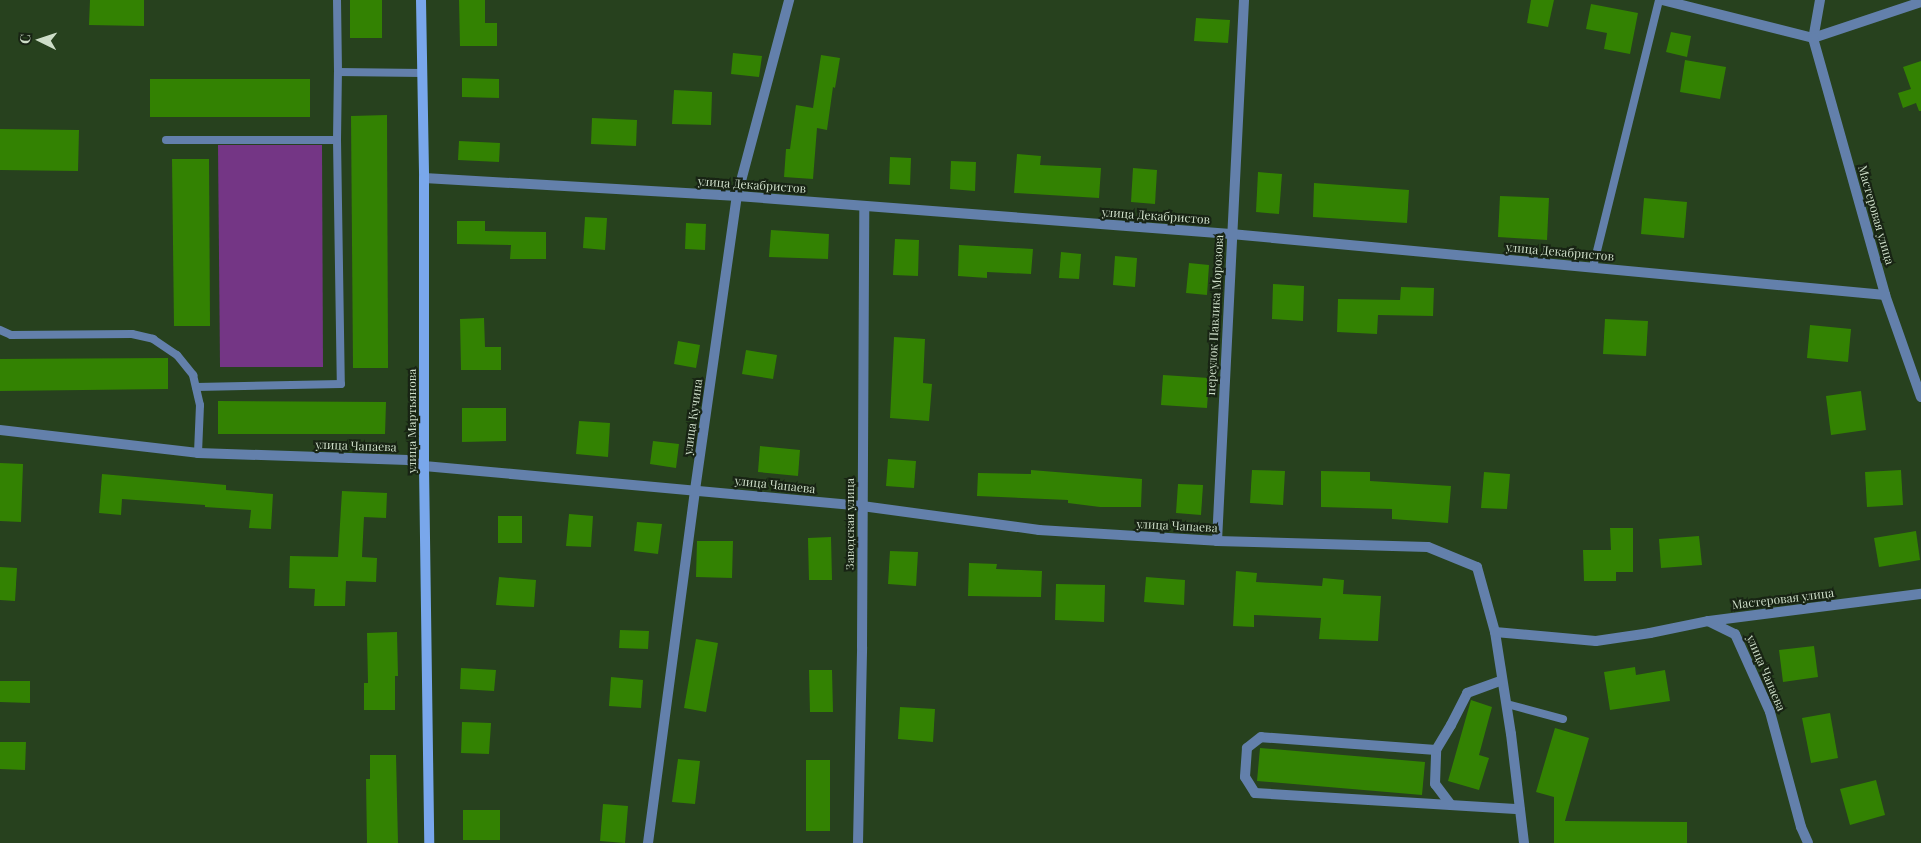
<!DOCTYPE html>
<meta charset="utf-8">
<style>
body{margin:0}
#map{position:relative;width:1921px;height:843px;overflow:hidden;background:#27411e;font-family:"Playfair Display",serif}
div>[style]{position:absolute}
[style*='--x']{left:calc(var(--x)*1px);top:calc(var(--y)*1px);width:calc(var(--w)*1px);rotate:calc(var(--a)*1deg)}
.green>*{inset:0;background:#743685}
.building>*{inset:0;background:#338202}
.service>*{height:8px;margin:-4px;padding:0 4px;transform-origin:4px;border-radius:4px;background:#6380ab}
.minor>*{height:10px;margin:-5px;padding:0 5px;transform-origin:5px;border-radius:5px;background:#6380ab}
.tertiary>*{height:10px;margin:-5px;padding:0 5px;transform-origin:5px;border-radius:5px;background:#6380ab}
.secondary>*{height:10px;margin:-5px;padding:0 5px;transform-origin:5px;border-radius:5px;background:#79a7eb}
span{translate:-50% -50%;white-space:nowrap;text-align:center;line-height:1.15;-webkit-text-stroke:4.5px #182414;paint-order:stroke}
.street-label{font-size:12px;color:#cdddc8}
.north{position:absolute;left:15px;top:15px;width:50px;height:50px;-webkit-text-stroke:4px #182414;paint-order:stroke;rotate:274deg;font-size:14px;font-weight:700;line-height:20px;text-align:center;color:#cdddc8}
.north::after{content:'';display:block;margin:auto;width:18px;height:22px;background:#cdddc8;clip-path:polygon(50% 0,100% 100%,50% 72%,0 100%)}
</style>
<div id="map">
<div class="green">
<i style="clip-path:polygon(218px 145px,322px 145px,323px 367px,220px 367px)"></i>
</div>
<div class="building">
<i style="clip-path:polygon(90px 0,144px 0,144px 26px,89px 25px)"></i>
<i style="clip-path:polygon(350px 0,382px 0,382px 38px,350px 38px)"></i>
<i style="clip-path:polygon(459px 0,485px 0,485px 23px,497px 23px,497px 46px,460px 46px)"></i>
<i style="clip-path:polygon(1531px 0,1554px 0,1548px 27px,1527px 23px)"></i>
<i style="clip-path:polygon(1591px 4px,1638px 13px,1630px 54px,1604px 49px,1607px 33px,1586px 29px)"></i>
<i style="clip-path:polygon(1196px 18px,1230px 20px,1228px 43px,1194px 41px)"></i>
<i style="clip-path:polygon(1671px 32px,1691px 36px,1687px 57px,1666px 52px)"></i>
<i style="clip-path:polygon(733px 53px,762px 56px,759px 77px,731px 74px)"></i>
<i style="clip-path:polygon(821px 55px,840px 58px,835px 88px,833px 87px,827px 130px,817px 128px,813px 179px,784px 177px,786px 149px,790px 149px,796px 105px,813px 108px)"></i>
<i style="clip-path:polygon(1685px 60px,1726px 67px,1720px 99px,1680px 92px)"></i>
<i style="clip-path:polygon(1921px 61px,1921px 111px,1919px 111px,1916px 103px,1903px 108px,1898px 93px,1911px 89px,1903px 67px)"></i>
<i style="clip-path:polygon(462px 78px,499px 79px,499px 98px,462px 97px)"></i>
<i style="clip-path:polygon(150px 79px,310px 79px,310px 117px,150px 117px)"></i>
<i style="clip-path:polygon(674px 90px,712px 92px,711px 125px,672px 124px)"></i>
<i style="clip-path:polygon(387px 115px,388px 368px,353px 368px,351px 116px)"></i>
<i style="clip-path:polygon(592px 118px,637px 120px,636px 146px,591px 144px)"></i>
<i style="clip-path:polygon(0 129px,79px 130px,78px 171px,0 170px)"></i>
<i style="clip-path:polygon(459px 141px,500px 143px,499px 162px,458px 160px)"></i>
<i style="clip-path:polygon(1017px 154px,1041px 156px,1040px 165px,1101px 168px,1099px 198px,1014px 193px)"></i>
<i style="clip-path:polygon(890px 157px,911px 158px,910px 185px,889px 184px)"></i>
<i style="clip-path:polygon(172px 159px,209px 159px,210px 326px,174px 326px)"></i>
<i style="clip-path:polygon(951px 161px,976px 162px,975px 191px,950px 189px)"></i>
<i style="clip-path:polygon(1133px 168px,1157px 170px,1155px 204px,1131px 202px)"></i>
<i style="clip-path:polygon(1258px 172px,1282px 174px,1279px 214px,1256px 212px)"></i>
<i style="clip-path:polygon(1314px 183px,1409px 190px,1407px 223px,1313px 217px)"></i>
<i style="clip-path:polygon(1500px 196px,1549px 198px,1547px 240px,1498px 237px)"></i>
<i style="clip-path:polygon(1644px 198px,1687px 202px,1684px 238px,1641px 234px)"></i>
<i style="clip-path:polygon(585px 217px,607px 218px,605px 250px,583px 248px)"></i>
<i style="clip-path:polygon(457px 221px,485px 221px,485px 231px,546px 232px,546px 259px,510px 259px,511px 245px,457px 244px)"></i>
<i style="clip-path:polygon(686px 223px,706px 224px,705px 250px,685px 249px)"></i>
<i style="clip-path:polygon(771px 230px,829px 234px,828px 259px,769px 257px)"></i>
<i style="clip-path:polygon(895px 239px,919px 240px,918px 276px,893px 275px)"></i>
<i style="clip-path:polygon(959px 245px,1033px 249px,1031px 274px,987px 272px,987px 278px,958px 276px)"></i>
<i style="clip-path:polygon(1061px 252px,1081px 254px,1079px 279px,1059px 278px)"></i>
<i style="clip-path:polygon(1115px 256px,1137px 258px,1135px 287px,1113px 285px)"></i>
<i style="clip-path:polygon(1189px 263px,1209px 265px,1207px 295px,1186px 293px)"></i>
<i style="clip-path:polygon(1273px 284px,1304px 286px,1303px 321px,1272px 319px)"></i>
<i style="clip-path:polygon(1401px 287px,1434px 288px,1433px 316px,1378px 315px,1377px 334px,1337px 332px,1338px 299px,1400px 300px)"></i>
<i style="clip-path:polygon(484px 318px,485px 347px,501px 347px,501px 370px,461px 370px,460px 319px)"></i>
<i style="clip-path:polygon(1605px 319px,1648px 321px,1646px 356px,1603px 354px)"></i>
<i style="clip-path:polygon(1810px 325px,1851px 329px,1848px 362px,1807px 358px)"></i>
<i style="clip-path:polygon(894px 337px,925px 339px,923px 383px,932px 384px,929px 421px,890px 418px)"></i>
<i style="clip-path:polygon(678px 341px,700px 345px,696px 368px,674px 364px)"></i>
<i style="clip-path:polygon(746px 350px,777px 355px,773px 379px,742px 374px)"></i>
<i style="clip-path:polygon(168px 358px,168px 389px,0 391px,0 359px)"></i>
<i style="clip-path:polygon(1163px 375px,1209px 378px,1207px 408px,1161px 405px)"></i>
<i style="clip-path:polygon(1861px 391px,1866px 430px,1831px 435px,1826px 396px)"></i>
<i style="clip-path:polygon(218px 401px,386px 402px,385px 434px,218px 434px)"></i>
<i style="clip-path:polygon(462px 408px,506px 408px,506px 441px,462px 442px)"></i>
<i style="clip-path:polygon(579px 421px,610px 423px,608px 457px,576px 454px)"></i>
<i style="clip-path:polygon(653px 441px,679px 444px,676px 468px,650px 464px)"></i>
<i style="clip-path:polygon(760px 446px,800px 450px,798px 476px,758px 472px)"></i>
<i style="clip-path:polygon(888px 459px,916px 461px,914px 488px,886px 486px)"></i>
<i style="clip-path:polygon(0 463px,23px 464px,21px 522px,0 521px)"></i>
<i style="clip-path:polygon(1031px 470px,1142px 479px,1141px 507px,1100px 507px,1068px 503px,1068px 500px,977px 496px,978px 473px,1031px 474px)"></i>
<i style="clip-path:polygon(1252px 470px,1285px 471px,1283px 505px,1250px 503px)"></i>
<i style="clip-path:polygon(1901px 470px,1903px 505px,1867px 507px,1865px 472px)"></i>
<i style="clip-path:polygon(1321px 471px,1370px 472px,1370px 481px,1451px 486px,1448px 523px,1392px 519px,1392px 509px,1321px 507px)"></i>
<i style="clip-path:polygon(1484px 472px,1510px 474px,1507px 509px,1481px 508px)"></i>
<i style="clip-path:polygon(102px 474px,226px 485px,226px 490px,273px 494px,271px 529px,249px 528px,251px 510px,205px 507px,205px 505px,122px 499px,121px 515px,99px 513px)"></i>
<i style="clip-path:polygon(1178px 484px,1203px 485px,1201px 515px,1176px 513px)"></i>
<i style="clip-path:polygon(342px 491px,387px 493px,386px 518px,364px 517px,362px 557px,377px 558px,376px 582px,346px 581px,345px 606px,314px 606px,315px 589px,289px 588px,290px 556px,338px 557px)"></i>
<i style="clip-path:polygon(569px 514px,593px 516px,591px 547px,566px 546px)"></i>
<i style="clip-path:polygon(498px 516px,522px 516px,522px 543px,498px 543px)"></i>
<i style="clip-path:polygon(637px 522px,662px 524px,658px 554px,634px 551px)"></i>
<i style="clip-path:polygon(1610px 528px,1633px 528px,1633px 572px,1616px 572px,1616px 581px,1584px 581px,1583px 550px,1611px 550px)"></i>
<i style="clip-path:polygon(1916px 531px,1920px 560px,1879px 567px,1874px 538px)"></i>
<i style="clip-path:polygon(1699px 536px,1702px 565px,1661px 568px,1659px 539px)"></i>
<i style="clip-path:polygon(831px 537px,832px 580px,809px 580px,808px 538px)"></i>
<i style="clip-path:polygon(697px 541px,733px 541px,732px 578px,696px 577px)"></i>
<i style="clip-path:polygon(890px 551px,918px 552px,916px 586px,888px 584px)"></i>
<i style="clip-path:polygon(969px 563px,997px 564px,996px 569px,1042px 571px,1041px 597px,968px 596px)"></i>
<i style="clip-path:polygon(0 567px,17px 568px,15px 601px,0 600px)"></i>
<i style="clip-path:polygon(1236px 571px,1257px 573px,1256px 582px,1322px 586px,1323px 578px,1344px 580px,1343px 594px,1381px 596px,1378px 641px,1319px 639px,1321px 618px,1254px 615px,1254px 627px,1233px 626px)"></i>
<i style="clip-path:polygon(499px 577px,536px 580px,534px 607px,496px 605px)"></i>
<i style="clip-path:polygon(1146px 577px,1185px 580px,1184px 605px,1144px 602px)"></i>
<i style="clip-path:polygon(1056px 584px,1105px 585px,1104px 622px,1055px 620px)"></i>
<i style="clip-path:polygon(620px 630px,649px 631px,648px 649px,619px 648px)"></i>
<i style="clip-path:polygon(397px 632px,398px 676px,395px 676px,395px 710px,364px 710px,364px 683px,368px 683px,367px 633px)"></i>
<i style="clip-path:polygon(696px 639px,718px 643px,706px 712px,684px 708px)"></i>
<i style="clip-path:polygon(1814px 646px,1818px 677px,1783px 682px,1779px 650px)"></i>
<i style="clip-path:polygon(1635px 667px,1636px 675px,1665px 670px,1670px 701px,1610px 710px,1604px 672px)"></i>
<i style="clip-path:polygon(461px 668px,496px 670px,494px 691px,460px 689px)"></i>
<i style="clip-path:polygon(809px 670px,832px 670px,833px 712px,810px 712px)"></i>
<i style="clip-path:polygon(611px 677px,643px 680px,641px 708px,609px 706px)"></i>
<i style="clip-path:polygon(0 681px,30px 681px,30px 703px,0 702px)"></i>
<i style="clip-path:polygon(1471px 700px,1492px 707px,1479px 755px,1489px 758px,1479px 790px,1448px 781px)"></i>
<i style="clip-path:polygon(900px 707px,935px 709px,933px 742px,898px 739px)"></i>
<i style="clip-path:polygon(1830px 713px,1838px 758px,1811px 763px,1802px 718px)"></i>
<i style="clip-path:polygon(462px 722px,491px 723px,489px 754px,461px 753px)"></i>
<i style="clip-path:polygon(1555px 728px,1589px 738px,1565px 821px,1687px 822px,1687px 843px,1554px 843px,1554px 797px,1536px 792px)"></i>
<i style="clip-path:polygon(0 742px,26px 742px,25px 770px,0 769px)"></i>
<i style="clip-path:polygon(1260px 748px,1425px 762px,1422px 795px,1257px 781px)"></i>
<i style="clip-path:polygon(370px 755px,396px 755px,398px 843px,367px 843px,366px 779px,370px 779px)"></i>
<i style="clip-path:polygon(678px 759px,700px 761px,695px 804px,672px 802px)"></i>
<i style="clip-path:polygon(806px 760px,830px 760px,830px 831px,806px 831px)"></i>
<i style="clip-path:polygon(1876px 780px,1885px 815px,1850px 825px,1840px 789px)"></i>
<i style="clip-path:polygon(603px 804px,628px 806px,625px 843px,600px 841px)"></i>
<i style="clip-path:polygon(463px 810px,500px 810px,500px 840px,463px 840px)"></i>
</div>
<div class="service">
<i style="--x:337;--y:0;--w:72;--a:89.2"></i>
<i style="--x:166;--y:140;--w:171;--a:0"></i>
<i style="--x:337;--y:140;--w:244;--a:89.1"></i>
<i style="--x:341;--y:384;--w:145;--a:178.8"></i>
<i style="--x:337;--y:140;--w:68;--a:-89.2"></i>
<i style="--x:338;--y:72;--w:84;--a:0.7"></i>
<i style="--x:1593;--y:267;--w:275;--a:-76.1"></i>
<i style="--x:0;--y:330;--w:12;--a:24"></i>
<i style="--x:11;--y:335;--w:121;--a:-0.5"></i>
<i style="--x:132;--y:334;--w:22;--a:13"></i>
<i style="--x:153;--y:339;--w:29;--a:34"></i>
<i style="--x:177;--y:355;--w:26;--a:51"></i>
<i style="--x:193;--y:375;--w:31;--a:77"></i>
<i style="--x:200;--y:405;--w:48;--a:92.4"></i>
<i style="--x:1507;--y:704;--w:58;--a:15"></i>
</div>
<div class="minor">
<i style="--x:1662;--y:0;--w:156;--a:14.1"></i>
<i style="--x:1813;--y:38;--w:114;--a:-18.4"></i>
<i style="--x:1820;--y:0;--w:39;--a:100"></i>
<i style="--x:1813;--y:38;--w:267;--a:74.3"></i>
<i style="--x:1885;--y:295;--w:108;--a:70.6"></i>
<i style="--x:424;--y:178;--w:314;--a:3.3"></i>
<i style="--x:737;--y:196;--w:495;--a:4.4"></i>
<i style="--x:1231;--y:234;--w:657;--a:5.33"></i>
<i style="--x:424;--y:466;--w:440;--a:5.2"></i>
<i style="--x:862;--y:506;--w:179;--a:7.7"></i>
<i style="--x:1039;--y:530;--w:178;--a:3.5"></i>
<i style="--x:1217;--y:541;--w:211;--a:1.6"></i>
<i style="--x:1428;--y:547;--w:53;--a:22.2"></i>
<i style="--x:1477;--y:567;--w:67;--a:74.5"></i>
<i style="--x:1495;--y:632;--w:103;--a:81.1"></i>
<i style="--x:1511;--y:734;--w:110;--a:83.2"></i>
<i style="--x:1217;--y:541;--w:542;--a:-87.14"></i>
<i style="--x:1709;--y:621;--w:214;--a:-7.3"></i>
<i style="--x:1495;--y:632;--w:101;--a:5.1"></i>
<i style="--x:1596;--y:641;--w:55;--a:-8.4"></i>
<i style="--x:1650;--y:633;--w:59;--a:-11.7"></i>
<i style="--x:1708;--y:621;--w:30;--a:26"></i>
<i style="--x:1735;--y:634;--w:85;--a:65.8"></i>
<i style="--x:1770;--y:712;--w:119;--a:74.9"></i>
<i style="--x:1801;--y:827;--w:17;--a:66"></i>
<i style="--x:1436;--y:750;--w:175;--a:-175.8"></i>
<i style="--x:1261;--y:737;--w:18;--a:142"></i>
<i style="--x:1247;--y:748;--w:29;--a:94"></i>
<i style="--x:1245;--y:777;--w:19;--a:58"></i>
<i style="--x:1255;--y:793;--w:265;--a:3.5"></i>
<i style="--x:1451;--y:805;--w:26;--a:-127"></i>
<i style="--x:1435;--y:784;--w:34;--a:-88"></i>
<i style="--x:1436;--y:750;--w:29;--a:-59"></i>
<i style="--x:1451;--y:725;--w:36;--a:-63"></i>
<i style="--x:1467;--y:693;--w:37;--a:-20"></i>
<i style="--x:648;--y:843;--w:356;--a:-82.4"></i>
<i style="--x:695;--y:490;--w:297;--a:-81.9"></i>
<i style="--x:737;--y:196;--w:203;--a:-75.1"></i>
<i style="--x:858;--y:843;--w:196;--a:-88.8"></i>
<i style="--x:862;--y:647;--w:441;--a:-89.7"></i>
</div>
<div class="tertiary">
<i style="--x:0;--y:430;--w:199;--a:6.6"></i>
<i style="--x:198;--y:453;--w:210;--a:1.9"></i>
<i style="--x:408;--y:460;--w:17;--a:21"></i>
</div>
<div class="secondary">
<i style="--x:421;--y:0;--w:178;--a:89"></i>
<i style="--x:424;--y:178;--w:288;--a:90"></i>
<i style="--x:424;--y:466;--w:377;--a:89.2"></i>
</div>
<div class="street-label">
<span style="left:752px;top:185px;rotate:4deg">улица Декабристов</span>
<span style="left:1876px;top:215px;rotate:74deg">Мастеровая улица</span>
<span style="left:1156px;top:216px;rotate:4deg">улица Декабристов</span>
<span style="left:1560px;top:252px;rotate:5deg">улица Декабристов</span>
<span style="left:1215px;top:315px;rotate:-87deg">переулок Павлика Морозова</span>
<span style="left:693px;top:417px;rotate:-82deg">улица Кучина</span>
<span style="left:412px;top:421px;rotate:-90deg">улица Мартьянова</span>
<span style="left:356px;top:446px;rotate:2deg">улица Чапаева</span>
<span style="left:775px;top:485px;rotate:6deg">улица Чапаева</span>
<span style="left:850px;top:524px;rotate:-90deg">Заводская улица</span>
<span style="left:1177px;top:526px;rotate:3deg">улица Чапаева</span>
<span style="left:1783px;top:599px;rotate:-7deg">Мастеровая улица</span>
<span style="left:1766px;top:673px;rotate:67deg">улица Чапаева</span>
</div>
<div class="north">С</div>
</div>
